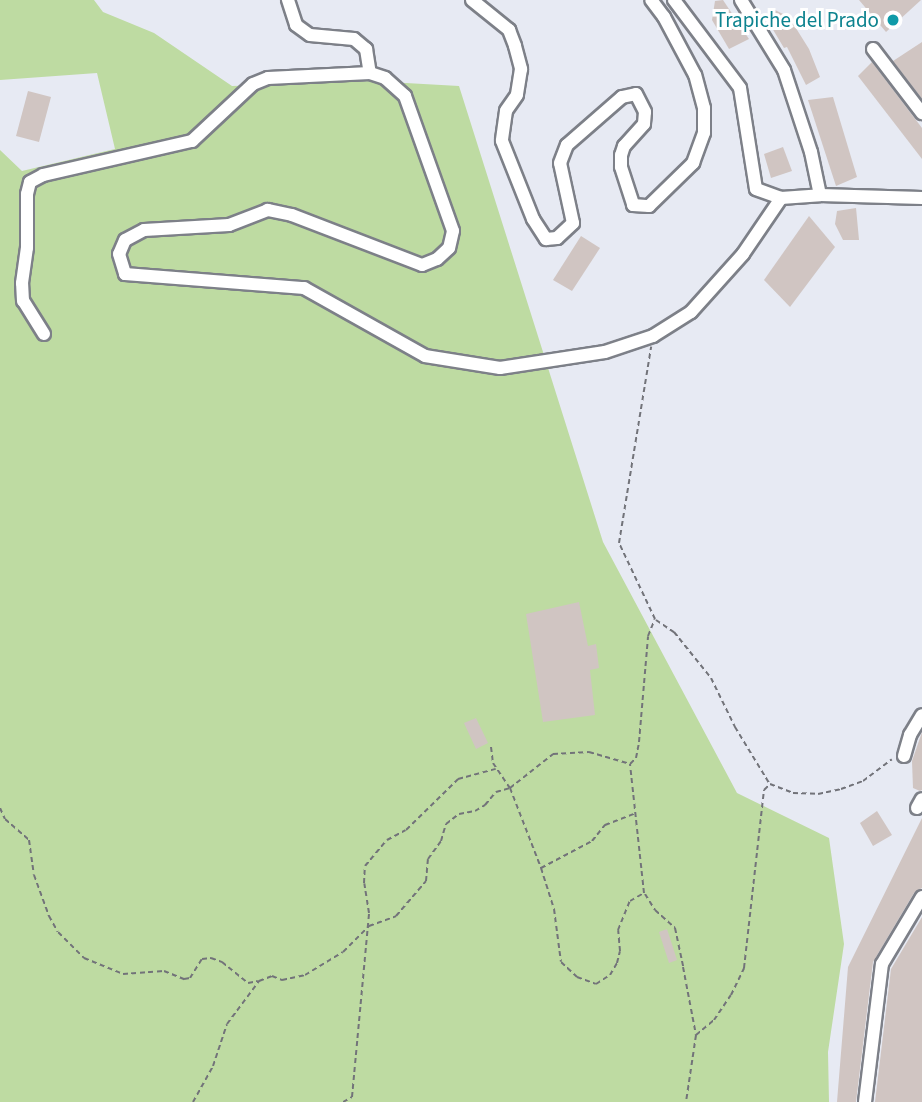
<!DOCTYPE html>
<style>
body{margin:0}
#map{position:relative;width:922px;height:1102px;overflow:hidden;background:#e7eaf3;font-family:"Source Sans 3",sans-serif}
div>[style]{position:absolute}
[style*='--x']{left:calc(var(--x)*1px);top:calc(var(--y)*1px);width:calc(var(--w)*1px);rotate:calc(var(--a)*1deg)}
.green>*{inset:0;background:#bedba2}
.building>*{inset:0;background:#d0c5c2}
.path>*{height:2px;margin-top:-1px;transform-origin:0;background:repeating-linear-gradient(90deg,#727379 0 5px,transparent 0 8.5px)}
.roads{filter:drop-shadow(2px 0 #7d8088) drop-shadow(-2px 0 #7d8088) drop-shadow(0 2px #7d8088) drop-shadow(0 -2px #7d8088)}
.minor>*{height:12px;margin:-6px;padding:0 6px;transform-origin:6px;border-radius:6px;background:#fff}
.dots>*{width:19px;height:19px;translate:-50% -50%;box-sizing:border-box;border:4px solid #fff;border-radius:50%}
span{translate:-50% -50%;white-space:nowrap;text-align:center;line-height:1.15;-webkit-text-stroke:6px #fff;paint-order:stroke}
.culture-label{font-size:21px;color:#0d838f}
.right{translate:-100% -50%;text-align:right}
</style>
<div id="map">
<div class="green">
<i style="clip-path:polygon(0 0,94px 0,103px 12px,154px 33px,232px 86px,370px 81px,459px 86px,603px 542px,737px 793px,829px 838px,844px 944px,828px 1052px,829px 1102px,0 1102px,0 150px,22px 171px,115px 149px,97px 73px,0 80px)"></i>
</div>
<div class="building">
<i style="clip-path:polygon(723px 0,749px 39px,729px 49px,712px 20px,715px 1px)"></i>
<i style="clip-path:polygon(859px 0,921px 0,886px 32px)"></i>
<i style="clip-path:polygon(773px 9px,789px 17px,809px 49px,820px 77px,806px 85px,787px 47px,784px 48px,766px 18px)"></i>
<i style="clip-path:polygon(922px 42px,922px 99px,893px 61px)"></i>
<i style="clip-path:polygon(872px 62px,922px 128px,922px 159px,858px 76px)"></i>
<i style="clip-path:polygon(28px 91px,51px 97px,39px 142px,16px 136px)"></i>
<i style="clip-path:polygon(833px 97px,857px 177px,836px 186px,808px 100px)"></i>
<i style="clip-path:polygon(783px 147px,792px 171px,771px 178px,764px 154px)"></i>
<i style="clip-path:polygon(856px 208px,859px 240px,843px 240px,835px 224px,837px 211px)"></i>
<i style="clip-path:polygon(809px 216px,835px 247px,790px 307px,764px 280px)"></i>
<i style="clip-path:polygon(581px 236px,600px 248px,572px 291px,553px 280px)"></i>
<i style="clip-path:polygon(579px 602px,588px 646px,596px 644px,599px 668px,590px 670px,595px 715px,543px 722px,526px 614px)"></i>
<i style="clip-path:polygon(476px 718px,488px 743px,476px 749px,464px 723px)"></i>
<i style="clip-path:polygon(922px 732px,922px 790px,920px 791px,913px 788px,912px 761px)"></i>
<i style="clip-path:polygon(877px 811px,892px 835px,873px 846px,860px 823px)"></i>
<i style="clip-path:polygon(922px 818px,922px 888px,914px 893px,873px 962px,856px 1102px,837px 1102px,848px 967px)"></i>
<i style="clip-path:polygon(922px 917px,922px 1102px,875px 1102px,891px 969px)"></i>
<i style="clip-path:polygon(667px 929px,677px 960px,669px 963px,659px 932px)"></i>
</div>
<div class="path">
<i style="--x:656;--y:620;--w:22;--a:34"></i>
<i style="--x:674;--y:632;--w:59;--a:51.2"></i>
<i style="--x:711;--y:678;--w:55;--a:63.9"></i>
<i style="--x:735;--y:727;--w:66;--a:58.7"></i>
<i style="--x:491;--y:747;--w:16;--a:83"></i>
<i style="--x:493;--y:763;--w:30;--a:56"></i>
<i style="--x:510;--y:788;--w:86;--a:68.8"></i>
<i style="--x:541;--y:868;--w:43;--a:72.4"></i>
<i style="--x:554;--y:909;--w:53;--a:82.5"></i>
<i style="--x:561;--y:962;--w:22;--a:43"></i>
<i style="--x:577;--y:977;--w:20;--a:20"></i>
<i style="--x:596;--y:984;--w:17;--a:-33"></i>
<i style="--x:610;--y:975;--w:14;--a:-60"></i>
<i style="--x:617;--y:963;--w:12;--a:-76"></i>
<i style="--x:620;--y:951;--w:21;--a:-95"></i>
<i style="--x:618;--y:930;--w:31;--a:-68"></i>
<i style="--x:630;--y:901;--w:16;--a:-30"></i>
<i style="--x:644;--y:893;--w:130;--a:-96.2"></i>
<i style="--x:630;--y:764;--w:8;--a:-45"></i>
<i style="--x:636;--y:758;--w:16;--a:-79"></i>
<i style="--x:639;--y:742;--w:106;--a:-85.1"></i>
<i style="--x:648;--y:636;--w:18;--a:-68"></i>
<i style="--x:655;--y:619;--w:84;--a:-115.3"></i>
<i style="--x:619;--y:543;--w:199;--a:-80.7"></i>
<i style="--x:0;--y:808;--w:12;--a:66"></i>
<i style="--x:5;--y:819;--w:32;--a:41"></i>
<i style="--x:29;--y:840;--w:35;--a:82"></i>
<i style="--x:34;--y:875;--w:44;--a:69.9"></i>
<i style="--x:49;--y:916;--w:18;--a:61"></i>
<i style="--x:58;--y:932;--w:37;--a:45"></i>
<i style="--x:84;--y:958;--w:42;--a:22.3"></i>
<i style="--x:123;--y:974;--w:41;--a:-4.2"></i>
<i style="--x:164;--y:971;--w:22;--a:22"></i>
<i style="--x:184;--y:979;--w:6;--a:-9"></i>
<i style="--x:190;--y:978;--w:22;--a:-58"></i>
<i style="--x:202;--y:959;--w:9;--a:-6"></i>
<i style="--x:211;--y:958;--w:12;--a:20"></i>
<i style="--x:222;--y:962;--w:33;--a:39"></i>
<i style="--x:248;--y:983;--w:10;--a:-11"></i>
<i style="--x:541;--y:868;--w:58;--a:-27.9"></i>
<i style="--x:592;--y:841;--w:21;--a:-51"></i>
<i style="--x:605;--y:825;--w:33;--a:-21"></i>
<i style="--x:645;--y:894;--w:19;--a:58"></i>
<i style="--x:655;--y:910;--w:27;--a:42"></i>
<i style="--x:675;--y:928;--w:40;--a:78"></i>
<i style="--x:683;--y:967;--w:69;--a:79.2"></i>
<i style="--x:696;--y:1035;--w:68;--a:98.5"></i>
<i style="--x:696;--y:1035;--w:23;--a:-40"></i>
<i style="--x:714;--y:1020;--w:30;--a:-56"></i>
<i style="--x:731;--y:995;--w:30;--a:-64"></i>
<i style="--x:744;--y:968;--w:179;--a:-83.6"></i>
<i style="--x:764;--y:790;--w:8;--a:-45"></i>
<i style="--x:770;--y:784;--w:25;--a:21"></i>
<i style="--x:793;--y:793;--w:25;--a:2"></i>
<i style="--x:818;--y:794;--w:24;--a:-12"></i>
<i style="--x:841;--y:789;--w:23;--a:-20"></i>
<i style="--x:863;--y:781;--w:36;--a:-37"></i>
<i style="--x:193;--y:1102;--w:41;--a:-60.9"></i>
<i style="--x:213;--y:1066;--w:44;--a:-71.6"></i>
<i style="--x:227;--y:1024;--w:54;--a:-53.3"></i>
<i style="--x:259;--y:981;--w:14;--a:-21"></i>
<i style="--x:272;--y:976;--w:11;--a:22"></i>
<i style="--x:282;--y:980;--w:24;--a:-12"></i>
<i style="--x:305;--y:975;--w:44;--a:-31.2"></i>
<i style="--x:343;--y:952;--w:37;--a:-45"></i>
<i style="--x:369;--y:926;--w:29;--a:-20"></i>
<i style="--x:396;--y:916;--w:46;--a:-49.4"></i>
<i style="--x:426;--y:881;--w:22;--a:-85"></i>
<i style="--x:428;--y:859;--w:22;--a:-54"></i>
<i style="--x:441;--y:841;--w:18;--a:-74"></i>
<i style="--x:446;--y:824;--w:16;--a:-38"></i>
<i style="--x:459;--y:814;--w:16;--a:-11"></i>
<i style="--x:475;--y:811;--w:12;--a:-31"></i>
<i style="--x:485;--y:805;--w:17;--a:-50"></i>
<i style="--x:496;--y:792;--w:15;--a:-16"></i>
<i style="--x:510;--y:788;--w:55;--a:-38.3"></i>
<i style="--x:553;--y:754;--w:36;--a:-3"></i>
<i style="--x:589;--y:752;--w:43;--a:16.3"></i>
<i style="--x:343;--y:1102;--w:10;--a:-29"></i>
<i style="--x:352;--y:1097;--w:185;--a:-84.7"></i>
<i style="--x:369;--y:913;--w:30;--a:-99"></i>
<i style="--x:364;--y:883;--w:17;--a:-87"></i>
<i style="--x:365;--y:866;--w:34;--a:-50"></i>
<i style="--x:387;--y:840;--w:21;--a:-28"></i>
<i style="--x:406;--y:830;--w:73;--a:-44.4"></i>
<i style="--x:458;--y:779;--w:39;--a:-15"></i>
</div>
<div class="roads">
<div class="minor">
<i style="--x:288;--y:0;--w:26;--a:72"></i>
<i style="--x:296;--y:25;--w:17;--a:36"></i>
<i style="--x:310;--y:35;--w:44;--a:5.2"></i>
<i style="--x:354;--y:39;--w:16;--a:40"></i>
<i style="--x:366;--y:49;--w:24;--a:81"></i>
<i style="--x:472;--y:0;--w:48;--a:39"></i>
<i style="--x:509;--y:30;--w:17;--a:69"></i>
<i style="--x:515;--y:46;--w:24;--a:75"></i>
<i style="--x:521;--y:69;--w:26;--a:99"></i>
<i style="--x:517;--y:95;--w:19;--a:125"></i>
<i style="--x:506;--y:111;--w:30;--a:98"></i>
<i style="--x:502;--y:141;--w:84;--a:68.3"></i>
<i style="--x:533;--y:219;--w:24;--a:57"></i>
<i style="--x:546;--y:239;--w:11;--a:-5"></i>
<i style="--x:557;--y:238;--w:22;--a:-43"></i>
<i style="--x:573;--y:223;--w:61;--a:-102.2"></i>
<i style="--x:560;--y:163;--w:19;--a:-69"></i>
<i style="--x:567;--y:145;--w:73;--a:-41.1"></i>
<i style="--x:622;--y:97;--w:14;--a:-12"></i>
<i style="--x:636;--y:94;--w:20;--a:63"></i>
<i style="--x:645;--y:112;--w:12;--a:95"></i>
<i style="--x:644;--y:124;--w:30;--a:132"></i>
<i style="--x:624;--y:146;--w:9;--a:108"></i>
<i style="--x:621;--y:155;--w:12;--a:90"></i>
<i style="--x:621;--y:167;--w:40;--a:72"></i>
<i style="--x:633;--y:205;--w:16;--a:4"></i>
<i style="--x:649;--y:206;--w:62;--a:-44.3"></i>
<i style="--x:693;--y:163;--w:32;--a:-70"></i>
<i style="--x:704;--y:133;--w:25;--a:-90"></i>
<i style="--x:704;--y:108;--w:34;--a:-105"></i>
<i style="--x:695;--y:75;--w:66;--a:-118.1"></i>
<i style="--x:664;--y:17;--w:21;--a:-127"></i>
<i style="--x:674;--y:0;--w:110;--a:53.1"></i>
<i style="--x:740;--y:88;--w:102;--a:81"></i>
<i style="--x:756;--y:189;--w:27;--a:20"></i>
<i style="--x:781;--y:198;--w:39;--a:-4"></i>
<i style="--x:820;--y:195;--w:102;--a:1.7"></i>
<i style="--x:741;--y:0;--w:82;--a:58.4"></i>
<i style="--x:784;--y:70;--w:86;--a:71.8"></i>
<i style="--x:811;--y:152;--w:44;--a:78.2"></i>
<i style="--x:873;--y:49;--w:81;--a:52.6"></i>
<i style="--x:44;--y:334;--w:39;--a:-122"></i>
<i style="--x:23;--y:301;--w:18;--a:-93"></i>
<i style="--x:22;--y:283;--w:35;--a:-82"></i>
<i style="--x:27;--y:248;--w:54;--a:-90"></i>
<i style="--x:27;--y:194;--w:12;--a:-76"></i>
<i style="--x:30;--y:182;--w:15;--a:-28"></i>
<i style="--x:43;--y:175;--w:153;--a:-12.9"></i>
<i style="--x:192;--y:141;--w:83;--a:-43.1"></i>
<i style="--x:253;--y:84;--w:16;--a:-22"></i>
<i style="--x:268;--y:78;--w:102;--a:-2.8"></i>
<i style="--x:370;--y:73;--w:16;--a:18"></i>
<i style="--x:385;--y:78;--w:27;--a:42"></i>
<i style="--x:405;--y:96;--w:143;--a:70.4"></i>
<i style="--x:453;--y:231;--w:17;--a:103"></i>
<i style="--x:449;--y:248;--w:16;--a:137"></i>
<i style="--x:437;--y:259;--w:16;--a:158"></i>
<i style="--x:422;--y:265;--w:139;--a:-159"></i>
<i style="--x:292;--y:215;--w:25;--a:-168"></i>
<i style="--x:268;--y:210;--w:42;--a:159"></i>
<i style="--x:229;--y:225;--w:85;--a:176.6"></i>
<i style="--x:144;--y:230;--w:21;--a:152"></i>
<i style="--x:125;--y:240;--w:15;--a:113"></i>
<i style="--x:119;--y:254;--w:21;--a:73"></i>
<i style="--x:125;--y:274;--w:180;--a:4.5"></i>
<i style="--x:304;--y:288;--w:139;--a:29.3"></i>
<i style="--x:425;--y:356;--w:76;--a:9.1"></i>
<i style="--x:500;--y:368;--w:106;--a:-8.7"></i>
<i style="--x:605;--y:352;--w:51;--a:-18.4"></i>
<i style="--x:653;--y:336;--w:45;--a:-32.3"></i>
<i style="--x:691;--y:312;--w:78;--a:-48.1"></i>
<i style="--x:743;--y:254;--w:68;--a:-55.8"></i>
<i style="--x:904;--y:756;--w:22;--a:-74"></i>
<i style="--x:910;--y:735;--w:23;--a:-59"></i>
<i style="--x:917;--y:808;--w:10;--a:-61"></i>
<i style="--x:865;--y:1102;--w:139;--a:-83"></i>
<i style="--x:882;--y:964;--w:78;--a:-59.2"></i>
</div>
</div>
<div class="dots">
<i style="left:893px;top:20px;background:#0f9aa8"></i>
</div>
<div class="culture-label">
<span class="right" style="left:879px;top:20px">Trapiche del Prado</span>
</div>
</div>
